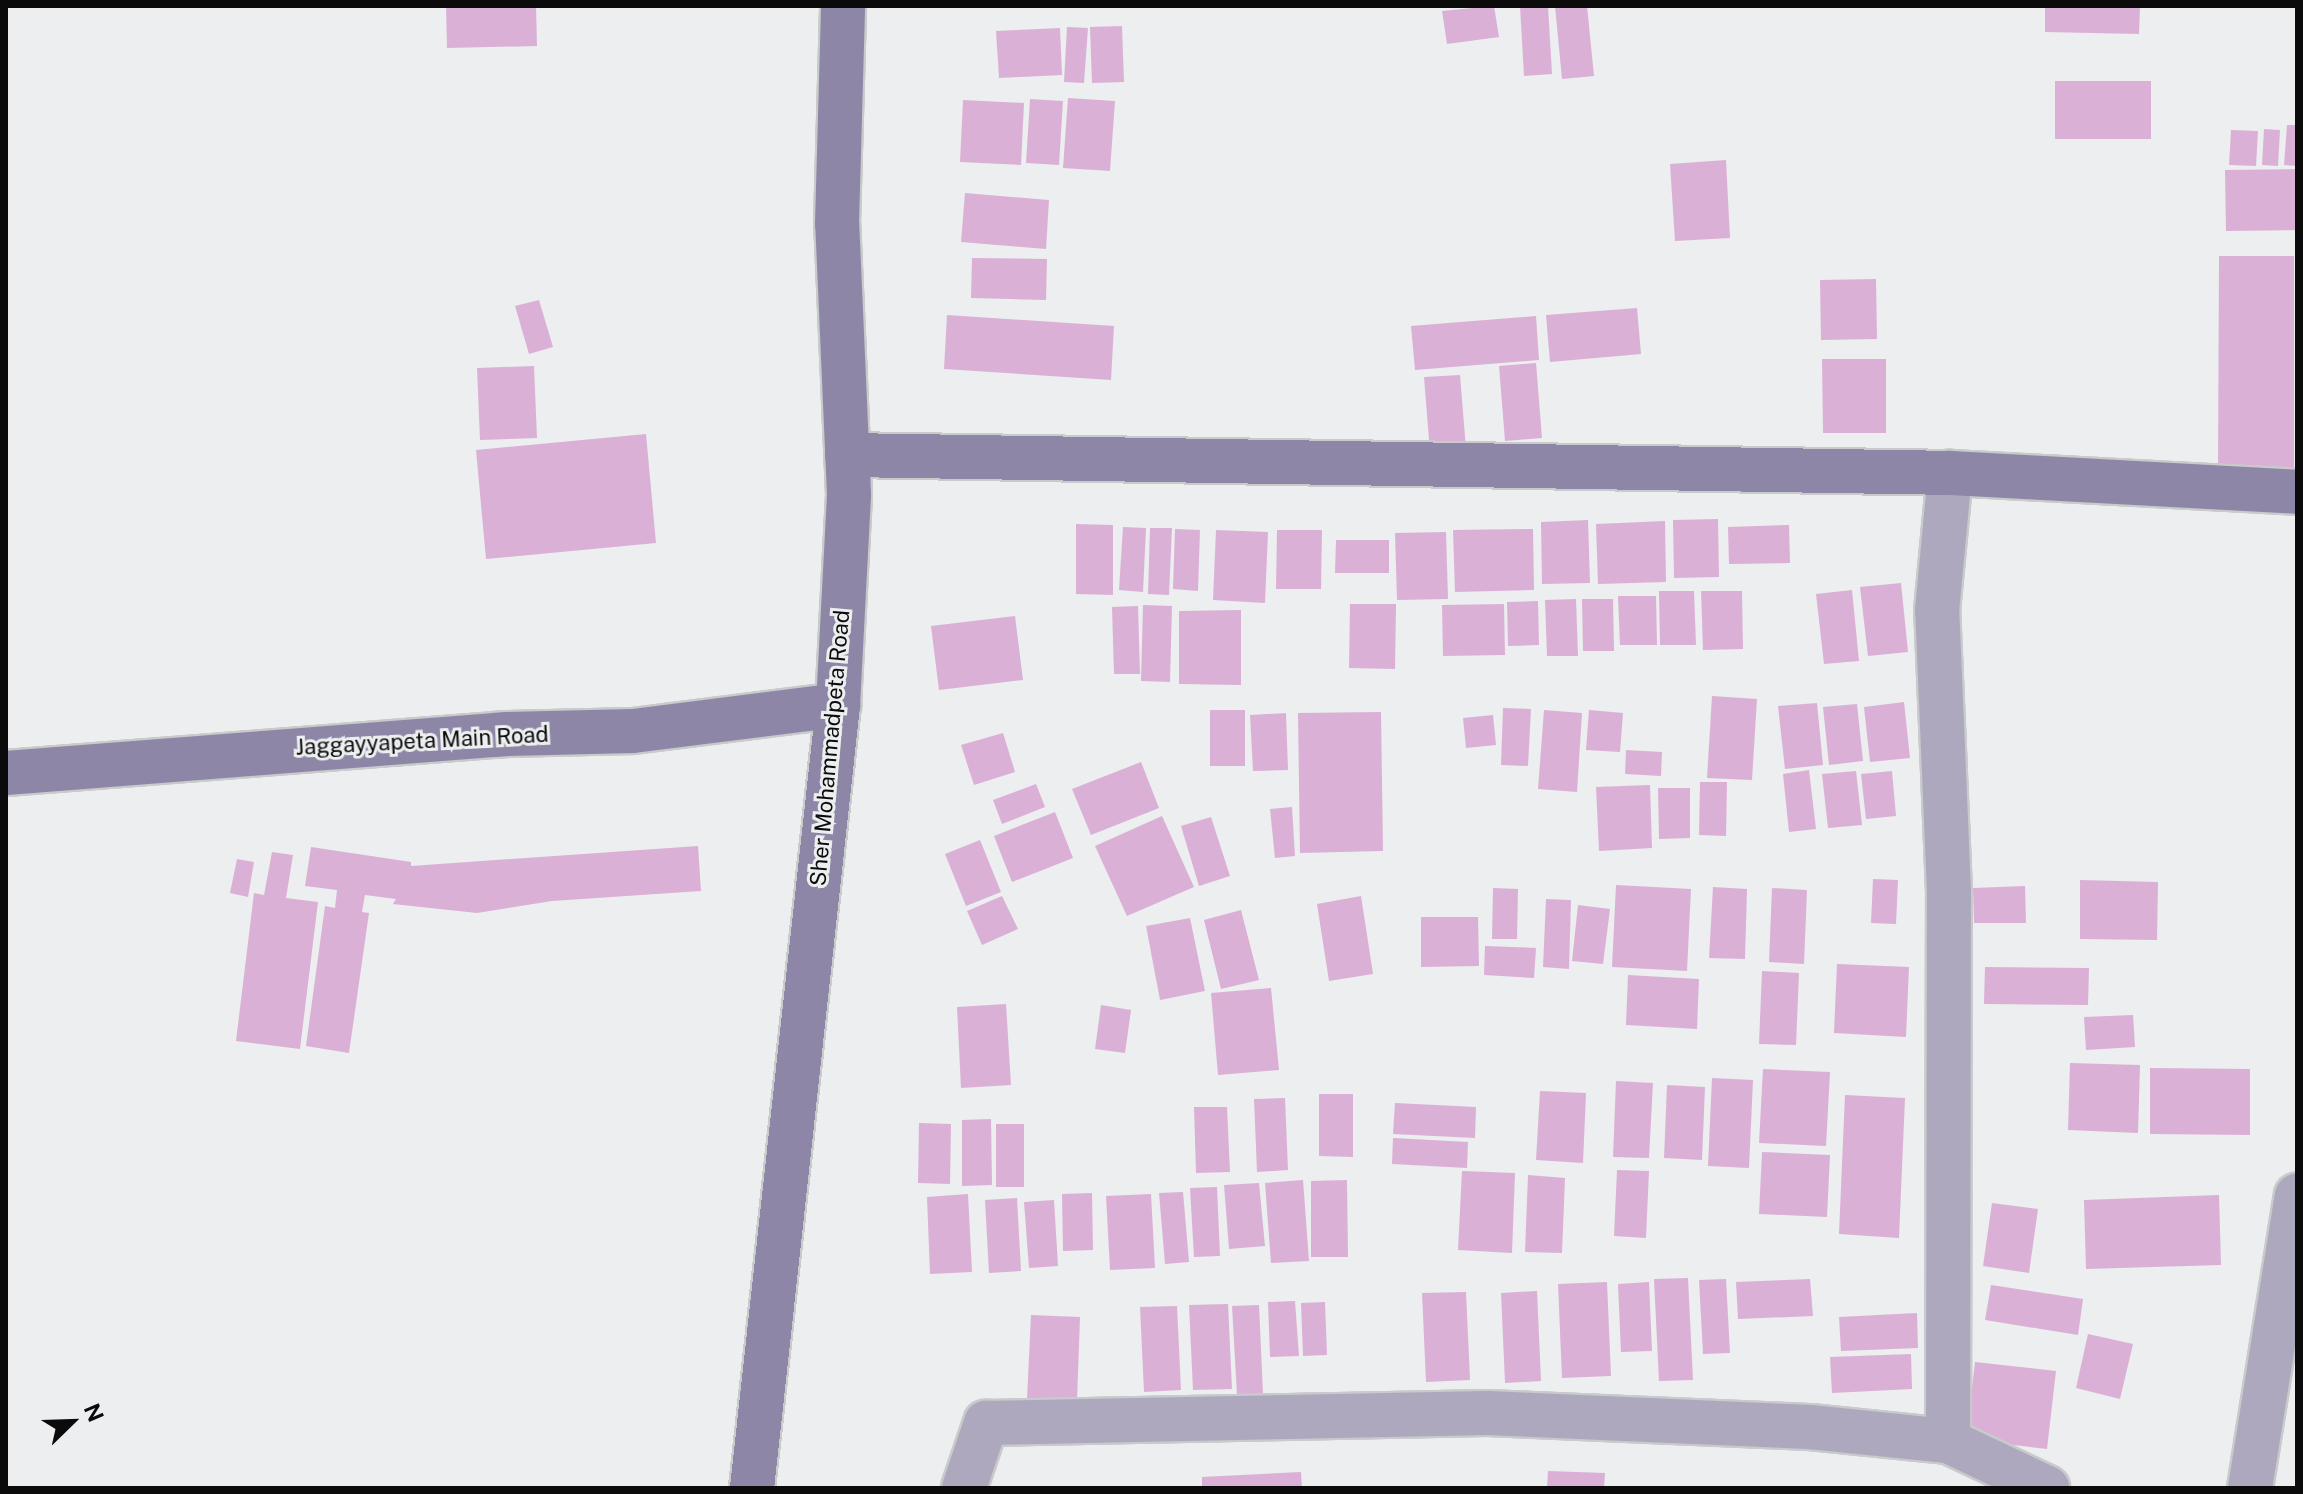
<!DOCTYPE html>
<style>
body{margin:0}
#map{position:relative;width:2303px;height:1494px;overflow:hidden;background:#eceeef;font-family:"Public Sans",sans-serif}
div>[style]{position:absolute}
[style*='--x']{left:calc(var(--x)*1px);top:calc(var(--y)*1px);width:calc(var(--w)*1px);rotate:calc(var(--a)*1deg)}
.building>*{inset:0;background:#dbb0d6}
.roads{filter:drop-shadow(2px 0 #c8cacb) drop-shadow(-2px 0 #c8cacb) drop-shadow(0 2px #c8cacb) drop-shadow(0 -2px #c8cacb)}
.minor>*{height:44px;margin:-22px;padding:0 22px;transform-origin:22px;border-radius:22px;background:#ada8be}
.secondary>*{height:44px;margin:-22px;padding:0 22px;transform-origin:22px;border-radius:22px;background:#8e86a6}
span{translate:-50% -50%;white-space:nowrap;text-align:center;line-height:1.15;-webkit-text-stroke:6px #eceeef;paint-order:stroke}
.street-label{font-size:22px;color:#0b0b0c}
.frame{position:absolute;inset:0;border:8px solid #0b0b0c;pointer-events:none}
.north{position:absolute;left:32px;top:1382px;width:80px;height:80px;-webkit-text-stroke:6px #eceeef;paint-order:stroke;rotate:67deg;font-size:22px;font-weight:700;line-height:32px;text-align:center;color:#0b0b0c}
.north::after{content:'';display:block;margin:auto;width:28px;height:36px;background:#0b0b0c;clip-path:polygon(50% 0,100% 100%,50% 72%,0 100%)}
</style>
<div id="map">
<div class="building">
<i style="clip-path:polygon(446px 6px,536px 6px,537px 46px,447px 48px)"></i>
<i style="clip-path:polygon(1494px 6px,1499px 37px,1447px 44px,1442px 11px)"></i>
<i style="clip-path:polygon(1520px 6px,1548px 6px,1552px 74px,1524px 76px)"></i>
<i style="clip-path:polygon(1555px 6px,1587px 6px,1594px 76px,1562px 79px)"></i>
<i style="clip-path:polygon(2045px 6px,2140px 6px,2139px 34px,2045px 32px)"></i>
<i style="clip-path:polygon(1122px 26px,1124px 82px,1092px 83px,1090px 27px)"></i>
<i style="clip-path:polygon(1067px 27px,1088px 28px,1084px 83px,1064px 82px)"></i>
<i style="clip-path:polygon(1060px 28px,1062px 75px,999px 78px,996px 31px)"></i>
<i style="clip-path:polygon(2055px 81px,2151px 81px,2151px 139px,2055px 139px)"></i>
<i style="clip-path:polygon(1068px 98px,1115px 101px,1110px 171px,1063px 168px)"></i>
<i style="clip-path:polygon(1030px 99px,1063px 101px,1059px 165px,1026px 163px)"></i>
<i style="clip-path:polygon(963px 100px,1024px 103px,1021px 165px,960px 162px)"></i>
<i style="clip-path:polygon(2287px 125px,2297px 125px,2297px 166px,2284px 165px)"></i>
<i style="clip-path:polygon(2264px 129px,2280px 130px,2278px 166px,2262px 165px)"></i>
<i style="clip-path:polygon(2231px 130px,2258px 131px,2256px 166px,2229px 165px)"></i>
<i style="clip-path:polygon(1726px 160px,1730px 238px,1675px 241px,1670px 164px)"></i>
<i style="clip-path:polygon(2297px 169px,2297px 230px,2226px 231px,2225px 170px)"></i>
<i style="clip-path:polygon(965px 193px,1049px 200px,1046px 249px,961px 242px)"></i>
<i style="clip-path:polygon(2219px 256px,2294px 256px,2294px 474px,2218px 473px)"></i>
<i style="clip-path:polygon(972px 258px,1047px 259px,1046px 300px,971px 298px)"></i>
<i style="clip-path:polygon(1876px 279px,1877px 339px,1821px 340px,1820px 280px)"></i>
<i style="clip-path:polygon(539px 300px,553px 347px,529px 354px,515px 306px)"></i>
<i style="clip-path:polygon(1637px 308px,1641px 354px,1550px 362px,1546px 315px)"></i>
<i style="clip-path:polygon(947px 315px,1114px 326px,1111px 380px,944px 369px)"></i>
<i style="clip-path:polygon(1536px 316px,1539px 360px,1415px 370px,1411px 326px)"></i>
<i style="clip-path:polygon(1822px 359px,1886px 359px,1886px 433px,1823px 433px)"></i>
<i style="clip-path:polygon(1536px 363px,1542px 438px,1505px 441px,1499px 366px)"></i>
<i style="clip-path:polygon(534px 366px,537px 438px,480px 440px,477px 368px)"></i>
<i style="clip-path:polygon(1460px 375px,1466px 449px,1430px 452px,1424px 377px)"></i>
<i style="clip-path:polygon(646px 434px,656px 543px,486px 559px,476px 450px)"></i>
<i style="clip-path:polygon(1718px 519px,1719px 577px,1674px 578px,1673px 520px)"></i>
<i style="clip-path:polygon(1588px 520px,1590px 583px,1542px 584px,1541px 522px)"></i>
<i style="clip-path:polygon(1665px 521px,1666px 582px,1598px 584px,1596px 524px)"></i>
<i style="clip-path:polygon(1076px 524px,1113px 525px,1113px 595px,1076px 594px)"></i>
<i style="clip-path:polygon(1789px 525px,1790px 563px,1729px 564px,1728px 527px)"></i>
<i style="clip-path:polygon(1123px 527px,1146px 528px,1143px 592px,1119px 590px)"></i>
<i style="clip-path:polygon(1150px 528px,1172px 528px,1169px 595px,1148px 594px)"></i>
<i style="clip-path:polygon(1175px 529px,1200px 530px,1198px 591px,1173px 589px)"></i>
<i style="clip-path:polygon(1533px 529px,1534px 590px,1455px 592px,1453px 530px)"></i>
<i style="clip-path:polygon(1216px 530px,1268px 532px,1265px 603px,1213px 600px)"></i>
<i style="clip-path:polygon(1277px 530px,1322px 530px,1321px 589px,1276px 589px)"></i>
<i style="clip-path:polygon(1446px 532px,1448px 599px,1397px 600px,1395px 533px)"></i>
<i style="clip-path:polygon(1336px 540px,1389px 540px,1389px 573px,1335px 573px)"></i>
<i style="clip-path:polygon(1901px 583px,1908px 652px,1868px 656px,1860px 587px)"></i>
<i style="clip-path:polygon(1852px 590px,1859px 661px,1824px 664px,1816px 594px)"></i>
<i style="clip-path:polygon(1659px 591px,1694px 591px,1696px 645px,1660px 645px)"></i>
<i style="clip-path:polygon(1701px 591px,1742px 591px,1743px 649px,1703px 650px)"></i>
<i style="clip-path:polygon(1618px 596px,1656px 596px,1657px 645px,1620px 645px)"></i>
<i style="clip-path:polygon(1576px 599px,1578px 656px,1547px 656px,1545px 600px)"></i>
<i style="clip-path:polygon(1582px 599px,1613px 599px,1614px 651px,1583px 651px)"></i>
<i style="clip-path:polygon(1538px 601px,1539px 645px,1508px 646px,1507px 602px)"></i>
<i style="clip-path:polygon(1350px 604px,1396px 604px,1395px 669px,1349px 668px)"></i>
<i style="clip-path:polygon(1504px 604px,1505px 655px,1443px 656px,1442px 605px)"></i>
<i style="clip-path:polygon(1143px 605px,1172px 606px,1170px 682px,1141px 681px)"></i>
<i style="clip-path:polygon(1138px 606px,1140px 674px,1114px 674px,1112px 607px)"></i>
<i style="clip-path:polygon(1241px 610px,1241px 685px,1179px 684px,1179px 611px)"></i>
<i style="clip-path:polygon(1015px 616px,1023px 680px,939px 690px,931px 626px)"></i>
<i style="clip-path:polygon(1712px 696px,1757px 699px,1752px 780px,1707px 778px)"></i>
<i style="clip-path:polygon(1904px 702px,1910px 758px,1870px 762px,1864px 707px)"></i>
<i style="clip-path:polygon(1817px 703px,1823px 765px,1785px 769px,1778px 706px)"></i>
<i style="clip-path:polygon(1857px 704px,1863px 761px,1829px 765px,1823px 707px)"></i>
<i style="clip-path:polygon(1503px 708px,1531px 709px,1528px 766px,1501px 765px)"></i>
<i style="clip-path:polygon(1210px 710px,1245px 710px,1245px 766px,1210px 766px)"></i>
<i style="clip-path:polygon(1544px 710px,1582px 713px,1577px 792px,1538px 789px)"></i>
<i style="clip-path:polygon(1589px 710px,1623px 713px,1620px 752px,1586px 750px)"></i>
<i style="clip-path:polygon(1381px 712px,1383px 851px,1300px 853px,1298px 713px)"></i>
<i style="clip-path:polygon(1286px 713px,1288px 770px,1253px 771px,1250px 715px)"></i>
<i style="clip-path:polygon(1493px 715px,1496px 745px,1466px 748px,1463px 718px)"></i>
<i style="clip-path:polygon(1003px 733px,1015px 772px,974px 785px,961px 745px)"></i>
<i style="clip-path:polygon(1626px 750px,1662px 752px,1661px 776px,1625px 774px)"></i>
<i style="clip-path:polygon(1141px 762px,1159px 808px,1091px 835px,1072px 789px)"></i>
<i style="clip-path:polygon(1809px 770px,1816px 829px,1789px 832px,1783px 774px)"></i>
<i style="clip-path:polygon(1856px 771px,1862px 825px,1828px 828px,1822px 774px)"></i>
<i style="clip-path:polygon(1892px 771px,1896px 816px,1866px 819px,1861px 774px)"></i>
<i style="clip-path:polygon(1700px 782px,1727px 782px,1726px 836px,1699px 835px)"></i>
<i style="clip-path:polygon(1036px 784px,1045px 807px,1002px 824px,993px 800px)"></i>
<i style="clip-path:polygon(1650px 785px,1652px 848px,1599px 851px,1596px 787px)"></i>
<i style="clip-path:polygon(1658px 788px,1690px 788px,1690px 838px,1659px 839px)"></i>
<i style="clip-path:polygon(1292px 807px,1295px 856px,1275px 858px,1270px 809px)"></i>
<i style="clip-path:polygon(1055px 812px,1073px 858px,1012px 882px,994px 836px)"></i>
<i style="clip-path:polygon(1162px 816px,1194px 887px,1127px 916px,1095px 846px)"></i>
<i style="clip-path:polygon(1211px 817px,1230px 876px,1199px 886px,1181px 826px)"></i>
<i style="clip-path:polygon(980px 840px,1001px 892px,966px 906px,945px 854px)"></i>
<i style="clip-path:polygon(698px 846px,701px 891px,552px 901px,477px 913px,393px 904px,396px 899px,365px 895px,362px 912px,369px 913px,349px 1053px,306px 1046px,325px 906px,335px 908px,337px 890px,305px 886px,311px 847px,411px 862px,411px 866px)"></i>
<i style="clip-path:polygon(272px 852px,293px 855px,286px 898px,318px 902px,300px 1049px,236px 1041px,254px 893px,264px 895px)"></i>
<i style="clip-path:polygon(237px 859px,254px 862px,248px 897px,230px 893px)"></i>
<i style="clip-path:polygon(1873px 879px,1898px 880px,1896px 924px,1871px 923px)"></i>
<i style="clip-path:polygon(2080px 880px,2158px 882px,2157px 940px,2080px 939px)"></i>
<i style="clip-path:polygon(1616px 885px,1691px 889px,1687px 971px,1612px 967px)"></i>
<i style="clip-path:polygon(2025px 886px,2026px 923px,1974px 923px,1973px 888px)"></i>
<i style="clip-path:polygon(1713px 887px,1747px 889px,1745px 959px,1709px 958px)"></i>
<i style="clip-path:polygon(1493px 888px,1518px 889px,1517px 939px,1492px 939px)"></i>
<i style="clip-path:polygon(1772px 888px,1807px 890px,1804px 964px,1769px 962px)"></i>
<i style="clip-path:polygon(1002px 896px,1018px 929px,982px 945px,967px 911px)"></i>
<i style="clip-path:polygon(1361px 896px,1373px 974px,1329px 981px,1317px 904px)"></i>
<i style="clip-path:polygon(1546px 899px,1571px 900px,1569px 969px,1543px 967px)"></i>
<i style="clip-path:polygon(1578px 905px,1610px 909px,1603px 964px,1572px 961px)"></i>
<i style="clip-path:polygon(1241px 910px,1259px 980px,1221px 989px,1204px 920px)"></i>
<i style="clip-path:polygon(1421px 917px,1478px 917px,1479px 966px,1421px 967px)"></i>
<i style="clip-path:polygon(1190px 918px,1205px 991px,1160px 1000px,1146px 926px)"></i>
<i style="clip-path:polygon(1485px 946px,1536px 948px,1534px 978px,1484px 975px)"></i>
<i style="clip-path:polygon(1837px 964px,1909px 967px,1906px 1037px,1834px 1033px)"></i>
<i style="clip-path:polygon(1985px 967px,2089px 968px,2088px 1005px,1984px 1004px)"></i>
<i style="clip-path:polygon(1762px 971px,1799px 973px,1796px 1045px,1759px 1044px)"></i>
<i style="clip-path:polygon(1628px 975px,1699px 979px,1697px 1029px,1626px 1025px)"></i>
<i style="clip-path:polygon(1271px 988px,1279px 1070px,1218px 1075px,1211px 993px)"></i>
<i style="clip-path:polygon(1006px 1004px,1011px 1085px,961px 1088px,957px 1007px)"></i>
<i style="clip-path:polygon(1101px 1005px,1131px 1010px,1125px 1053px,1095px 1049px)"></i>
<i style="clip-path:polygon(2133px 1015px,2135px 1047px,2086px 1050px,2084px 1017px)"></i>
<i style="clip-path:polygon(2070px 1063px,2140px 1065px,2138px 1133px,2068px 1130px)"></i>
<i style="clip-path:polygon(2150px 1068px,2250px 1069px,2250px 1135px,2150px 1134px)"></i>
<i style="clip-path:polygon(1763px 1069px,1830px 1072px,1826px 1146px,1759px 1143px)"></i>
<i style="clip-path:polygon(1712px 1078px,1753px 1080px,1749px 1168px,1708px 1166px)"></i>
<i style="clip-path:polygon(1616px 1081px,1653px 1083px,1649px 1158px,1613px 1157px)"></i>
<i style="clip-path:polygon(1667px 1085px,1705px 1087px,1702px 1160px,1664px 1158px)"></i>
<i style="clip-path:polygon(1540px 1091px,1586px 1093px,1583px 1163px,1536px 1160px)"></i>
<i style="clip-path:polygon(1319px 1094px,1353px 1094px,1353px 1157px,1319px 1156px)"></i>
<i style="clip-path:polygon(1845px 1095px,1905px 1098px,1899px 1238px,1839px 1234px)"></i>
<i style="clip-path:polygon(1285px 1098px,1288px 1170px,1257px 1172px,1254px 1099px)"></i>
<i style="clip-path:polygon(1395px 1103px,1476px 1107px,1475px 1138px,1393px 1134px)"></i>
<i style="clip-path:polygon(1194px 1107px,1227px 1107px,1230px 1172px,1196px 1173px)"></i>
<i style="clip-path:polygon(991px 1119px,992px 1185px,962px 1186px,962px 1120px)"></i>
<i style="clip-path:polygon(919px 1123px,951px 1124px,950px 1184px,918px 1183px)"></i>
<i style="clip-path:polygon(996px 1124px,1024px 1124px,1024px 1187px,996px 1187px)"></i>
<i style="clip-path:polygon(1393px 1138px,1468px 1142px,1467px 1168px,1392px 1164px)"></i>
<i style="clip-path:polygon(1762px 1152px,1830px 1155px,1827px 1217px,1759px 1214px)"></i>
<i style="clip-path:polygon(1617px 1170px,1649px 1171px,1646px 1238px,1614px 1236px)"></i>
<i style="clip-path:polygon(1462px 1171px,1515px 1173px,1512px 1253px,1458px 1250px)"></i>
<i style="clip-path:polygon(1528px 1175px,1565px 1178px,1562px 1253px,1525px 1252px)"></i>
<i style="clip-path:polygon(1303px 1180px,1309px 1261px,1271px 1263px,1265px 1183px)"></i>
<i style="clip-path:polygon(1347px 1180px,1348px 1257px,1311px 1257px,1311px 1181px)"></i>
<i style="clip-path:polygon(1259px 1183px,1265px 1246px,1229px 1249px,1224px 1185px)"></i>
<i style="clip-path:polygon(1217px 1187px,1220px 1256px,1194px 1257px,1190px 1188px)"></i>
<i style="clip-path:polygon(1183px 1192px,1189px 1262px,1165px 1264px,1159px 1193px)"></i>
<i style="clip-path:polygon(1092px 1193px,1093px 1250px,1063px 1251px,1062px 1194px)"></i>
<i style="clip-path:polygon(968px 1194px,972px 1272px,930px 1274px,927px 1197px)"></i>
<i style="clip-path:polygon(1151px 1194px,1155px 1268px,1110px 1270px,1106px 1196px)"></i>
<i style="clip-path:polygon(2219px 1195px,2221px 1265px,2086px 1269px,2084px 1200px)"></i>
<i style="clip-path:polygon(1017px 1198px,1021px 1271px,989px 1273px,985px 1200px)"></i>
<i style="clip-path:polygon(1054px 1200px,1058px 1266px,1029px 1268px,1024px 1202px)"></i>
<i style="clip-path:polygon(1992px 1203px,2038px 1209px,2029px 1273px,1983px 1266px)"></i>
<i style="clip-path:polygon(1688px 1278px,1693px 1380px,1659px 1381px,1654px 1279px)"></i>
<i style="clip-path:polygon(1726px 1279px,1730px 1353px,1703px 1354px,1699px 1280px)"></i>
<i style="clip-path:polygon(1810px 1279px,1813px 1316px,1738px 1319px,1736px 1282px)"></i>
<i style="clip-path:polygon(1607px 1282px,1611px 1376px,1562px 1378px,1558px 1284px)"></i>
<i style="clip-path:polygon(1649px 1282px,1652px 1351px,1621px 1352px,1618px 1284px)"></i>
<i style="clip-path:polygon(1991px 1285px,2083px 1299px,2078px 1335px,1985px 1320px)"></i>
<i style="clip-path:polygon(1537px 1291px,1541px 1381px,1505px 1383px,1501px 1293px)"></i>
<i style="clip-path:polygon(1466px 1292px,1470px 1380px,1426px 1382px,1422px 1293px)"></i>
<i style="clip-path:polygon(1295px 1301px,1299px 1356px,1270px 1357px,1268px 1302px)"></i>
<i style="clip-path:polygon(1325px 1302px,1327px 1355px,1303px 1356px,1301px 1303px)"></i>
<i style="clip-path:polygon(1228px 1304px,1232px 1389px,1193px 1390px,1189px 1305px)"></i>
<i style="clip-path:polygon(1259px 1305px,1263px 1394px,1237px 1395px,1232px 1306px)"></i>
<i style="clip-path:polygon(1177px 1306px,1181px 1390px,1144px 1392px,1140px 1307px)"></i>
<i style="clip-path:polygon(1917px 1313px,1918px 1348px,1841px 1351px,1839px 1317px)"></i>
<i style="clip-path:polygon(1031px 1315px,1080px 1317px,1077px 1401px,1027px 1399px)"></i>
<i style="clip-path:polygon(2088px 1334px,2133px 1344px,2120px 1399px,2076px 1388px)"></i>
<i style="clip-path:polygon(1911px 1354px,1912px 1389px,1832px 1393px,1830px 1357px)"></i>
<i style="clip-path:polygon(1975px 1362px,2056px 1371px,2047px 1449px,1966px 1439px)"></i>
<i style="clip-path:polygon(1548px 1471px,1605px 1473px,1604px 1488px,1547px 1488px)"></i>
<i style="clip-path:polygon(1301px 1472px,1302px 1488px,1202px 1488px,1202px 1477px)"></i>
</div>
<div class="roads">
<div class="minor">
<i style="--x:1948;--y:1441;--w:549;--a:-89.9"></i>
<i style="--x:1949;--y:892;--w:281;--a:-92.4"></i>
<i style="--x:1937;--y:611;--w:139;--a:-84.6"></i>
<i style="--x:964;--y:1488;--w:69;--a:-71.3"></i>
<i style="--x:986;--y:1423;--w:502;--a:-1.14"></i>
<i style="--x:1488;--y:1413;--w:322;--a:2.5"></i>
<i style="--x:1810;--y:1427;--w:139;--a:5.8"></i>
<i style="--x:1948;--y:1441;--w:110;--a:25.4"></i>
<i style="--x:2250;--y:1488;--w:296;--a:-80.9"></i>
</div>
<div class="secondary">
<i style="--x:847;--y:455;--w:1103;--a:0.93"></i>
<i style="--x:1950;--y:473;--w:348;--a:3.1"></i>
<i style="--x:6;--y:773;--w:503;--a:-4.45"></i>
<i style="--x:507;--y:734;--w:126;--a:-1.4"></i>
<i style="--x:633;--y:731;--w:207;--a:-7.2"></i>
<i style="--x:752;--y:1488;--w:788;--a:-83.73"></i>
<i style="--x:838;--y:705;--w:211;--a:-87"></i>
<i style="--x:849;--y:494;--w:270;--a:-92.5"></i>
<i style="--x:837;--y:224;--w:218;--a:-88.4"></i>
</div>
</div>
<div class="street-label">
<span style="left:422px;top:741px;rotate:-3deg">Jaggayyapeta Main Road</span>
<span style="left:830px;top:748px;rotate:-85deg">Sher Mohammadpeta Road</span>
</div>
<div class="frame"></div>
<div class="north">N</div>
</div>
